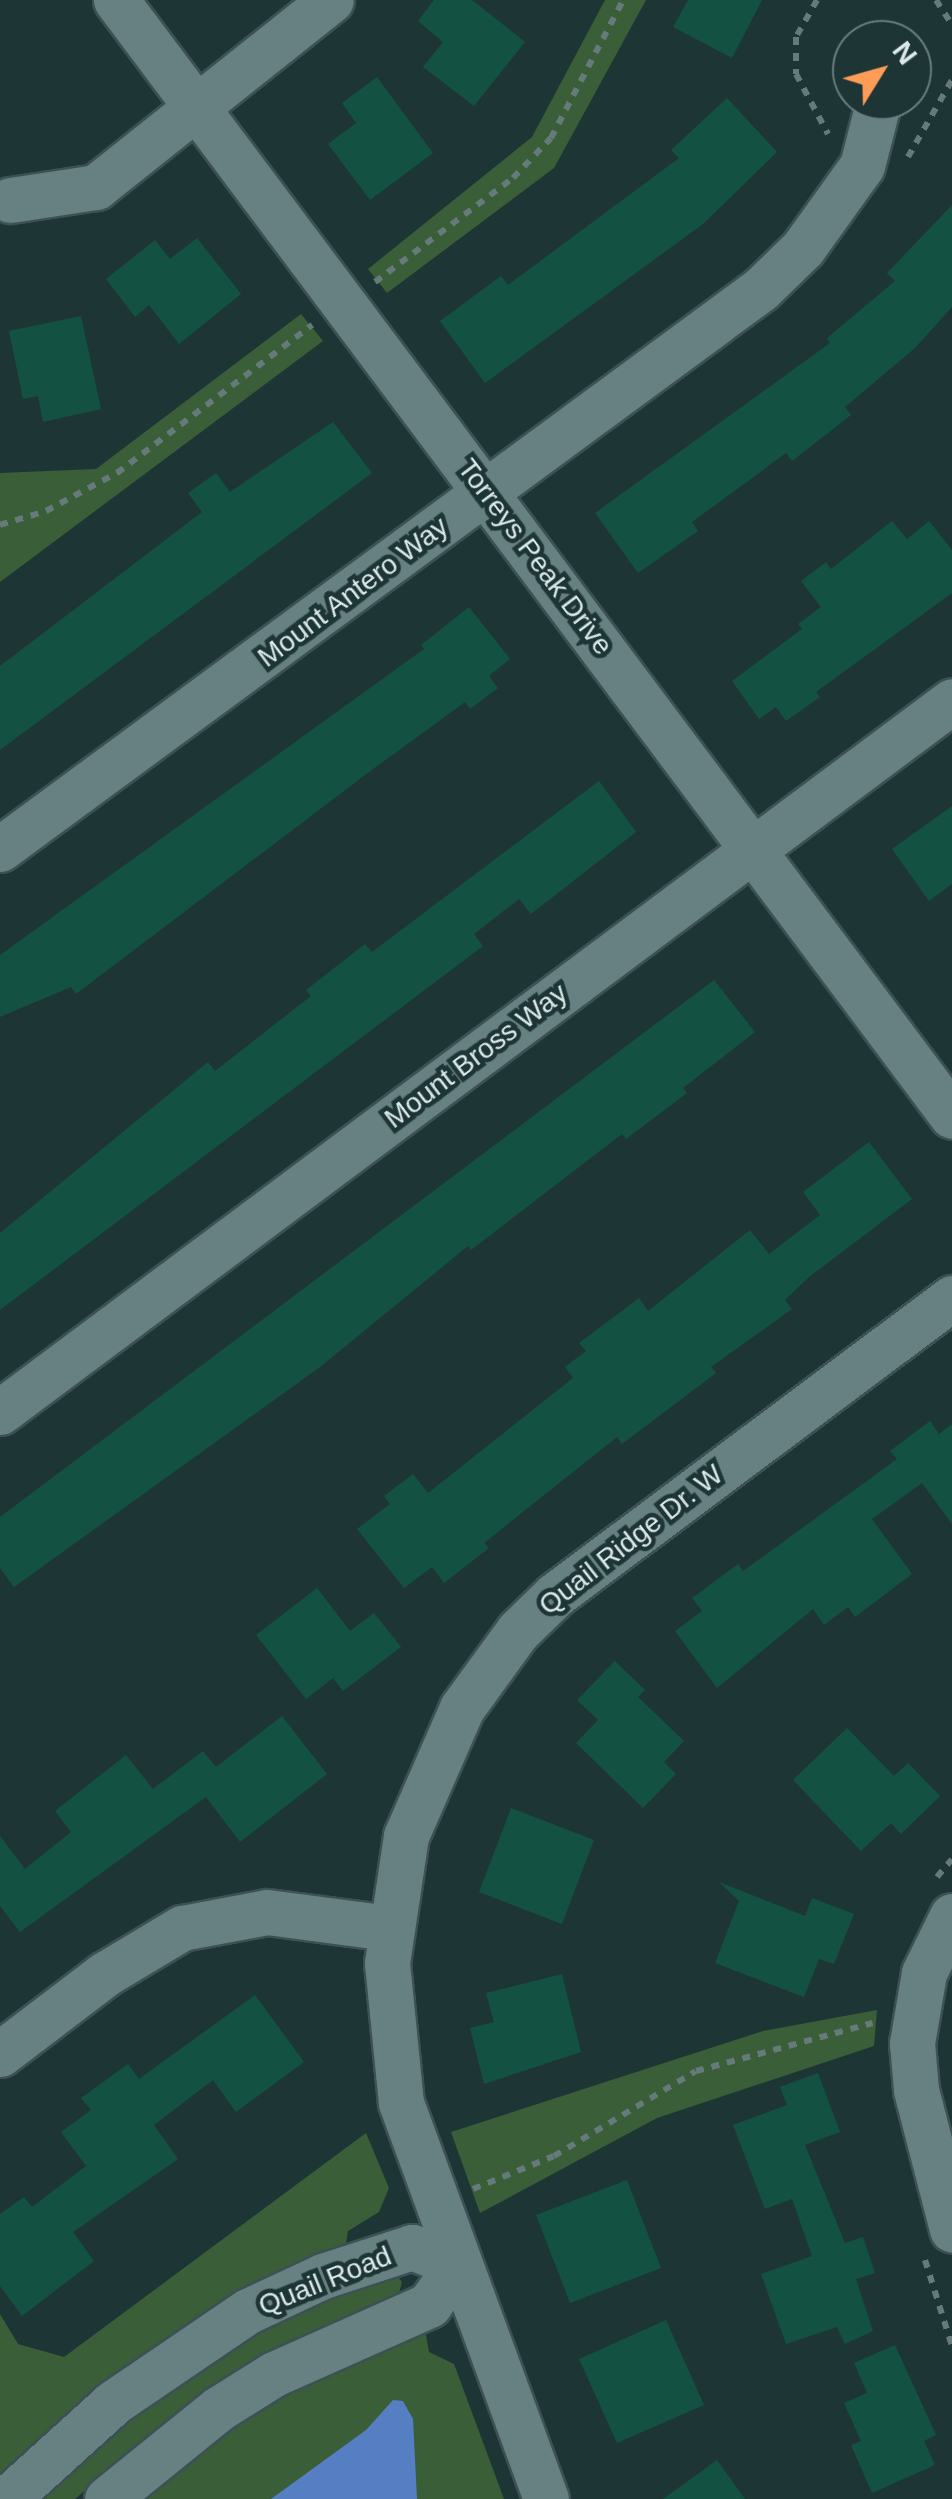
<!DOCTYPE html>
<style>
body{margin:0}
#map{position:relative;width:952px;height:2499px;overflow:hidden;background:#1e3536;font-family:Helvetica,sans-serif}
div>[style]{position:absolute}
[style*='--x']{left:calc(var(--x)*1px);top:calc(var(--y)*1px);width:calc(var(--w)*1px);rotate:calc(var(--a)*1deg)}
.green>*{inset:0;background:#3a5e38}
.water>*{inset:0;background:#567ec2}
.building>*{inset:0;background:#135242}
.path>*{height:6px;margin-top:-3px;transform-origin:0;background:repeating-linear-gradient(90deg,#667a7b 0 8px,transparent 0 16px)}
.roads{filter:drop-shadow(2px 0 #3d5153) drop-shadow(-2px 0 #3d5153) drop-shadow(0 2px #3d5153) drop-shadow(0 -2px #3d5153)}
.minor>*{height:45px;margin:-22.5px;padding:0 22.5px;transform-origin:22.5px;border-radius:22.5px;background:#678082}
span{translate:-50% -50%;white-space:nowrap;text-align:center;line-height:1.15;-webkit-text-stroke:9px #1e3536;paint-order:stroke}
.street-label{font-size:28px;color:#dbe9ea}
.north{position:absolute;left:832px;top:20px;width:100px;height:100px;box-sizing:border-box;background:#1e3536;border:2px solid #6a7d7e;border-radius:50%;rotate:53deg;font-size:28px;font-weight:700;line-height:40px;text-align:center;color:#dbe9ea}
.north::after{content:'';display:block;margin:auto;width:35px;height:45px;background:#fd9c56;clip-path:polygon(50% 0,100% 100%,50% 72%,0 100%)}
</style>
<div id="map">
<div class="green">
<i style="clip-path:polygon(605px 0,646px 0,554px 168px,387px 293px,368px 269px,532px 137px)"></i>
<i style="clip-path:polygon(301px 314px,323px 341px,0 582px,0 473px,96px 469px)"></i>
<i style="clip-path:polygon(877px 2010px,874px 2046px,657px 2118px,480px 2213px,451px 2132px,763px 2031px)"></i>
<i style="clip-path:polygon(366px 2133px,389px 2188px,379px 2212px,348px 2231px,346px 2244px,292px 2270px,0 2480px,0 2314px,18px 2344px,64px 2357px)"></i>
<i style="clip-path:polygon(396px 2274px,402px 2282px,398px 2297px,133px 2449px,75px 2499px,34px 2499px,117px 2426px,215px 2356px,292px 2310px)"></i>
<i style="clip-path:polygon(413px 2333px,426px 2335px,429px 2352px,454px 2364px,504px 2499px,134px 2499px,273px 2396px)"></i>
</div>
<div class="water">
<i style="clip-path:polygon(393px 2400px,403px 2401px,413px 2419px,417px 2499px,271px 2499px,366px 2430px)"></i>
</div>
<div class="building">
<i style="clip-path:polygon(434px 0,472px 0,525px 42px,474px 106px,423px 67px,443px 42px,418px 21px)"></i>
<i style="clip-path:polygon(688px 0,762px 0,732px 58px,673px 27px)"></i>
<i style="clip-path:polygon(377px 77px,433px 153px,370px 200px,328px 144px,356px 123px,342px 103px)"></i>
<i style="clip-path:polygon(727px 98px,777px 152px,703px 224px,485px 383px,440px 321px,501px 276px,508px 285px,679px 158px,671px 150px)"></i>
<i style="clip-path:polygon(952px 205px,952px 307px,915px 348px,845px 407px,851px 415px,792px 461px,786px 453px,692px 522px,698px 531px,638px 573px,595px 513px,830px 343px,827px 338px,895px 281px,887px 273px)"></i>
<i style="clip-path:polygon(197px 238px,241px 294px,179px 344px,149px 305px,135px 317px,106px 279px,155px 240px,170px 259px)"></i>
<i style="clip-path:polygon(81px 316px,101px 409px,43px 422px,38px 396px,23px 399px,9px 331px)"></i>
<i style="clip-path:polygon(333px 422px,372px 473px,0 750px,0 666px,202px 512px,188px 493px,216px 473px,230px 492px)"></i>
<i style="clip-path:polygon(892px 521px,907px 539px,929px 521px,952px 550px,952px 593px,816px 692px,820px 697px,786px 721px,776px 707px,759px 719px,732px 681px,802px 629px,798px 624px,821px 607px,801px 581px,826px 562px,831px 569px)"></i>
<i style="clip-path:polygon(469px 607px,510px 659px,489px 676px,498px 688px,470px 709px,465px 702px,369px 772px,76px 994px,71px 987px,0 1017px,0 955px,424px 649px,421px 645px)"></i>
<i style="clip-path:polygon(599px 781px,636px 832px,531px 914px,519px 899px,474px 934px,483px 946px,0 1310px,0 1233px,208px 1062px,215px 1071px,311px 996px,306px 990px,365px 944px,372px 952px)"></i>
<i style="clip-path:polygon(952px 806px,952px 884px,929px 901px,892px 849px)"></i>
<i style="clip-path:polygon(714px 980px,755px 1032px,683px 1088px,687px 1093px,626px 1139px,622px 1134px,471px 1250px,468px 1246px,320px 1367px,14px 1587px,0 1568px,0 1517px)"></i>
<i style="clip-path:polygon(869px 1142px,912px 1199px,809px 1277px,785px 1300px,792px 1309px,711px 1367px,716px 1373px,622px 1444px,617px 1437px,484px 1543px,489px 1548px,444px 1583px,432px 1567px,404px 1588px,357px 1529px,390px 1504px,384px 1496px,413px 1474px,428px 1493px,573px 1378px,565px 1367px,586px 1351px,579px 1343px,639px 1298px,648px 1311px,750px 1230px,769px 1254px,820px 1215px,803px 1192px)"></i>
<i style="clip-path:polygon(930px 1421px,939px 1434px,952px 1424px,952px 1524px,922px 1483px,872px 1519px,912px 1574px,855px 1617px,848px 1607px,824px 1625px,813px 1609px,717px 1688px,675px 1631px,702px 1611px,692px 1598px,738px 1564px,743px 1571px,897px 1459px,890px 1451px)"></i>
<i style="clip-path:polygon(317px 1588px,350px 1631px,374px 1613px,401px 1647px,343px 1691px,333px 1678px,306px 1699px,256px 1635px)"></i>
<i style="clip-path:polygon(615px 1661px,645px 1690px,638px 1697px,684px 1741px,664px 1762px,676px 1774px,643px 1808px,576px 1743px,598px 1720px,577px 1700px)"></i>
<i style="clip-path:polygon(282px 1716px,327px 1774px,240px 1842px,206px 1797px,20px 1932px,0 1906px,0 1836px,25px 1869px,71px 1832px,55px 1811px,126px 1755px,153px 1789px,203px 1751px,216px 1767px)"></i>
<i style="clip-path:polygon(847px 1728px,894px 1776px,908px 1763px,940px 1796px,901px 1834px,891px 1823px,861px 1851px,793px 1780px)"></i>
<i style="clip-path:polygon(511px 1808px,594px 1840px,562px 1924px,479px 1892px)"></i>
<i style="clip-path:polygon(719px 1882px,805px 1916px,812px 1898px,854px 1914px,834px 1964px,819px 1959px,804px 1997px,715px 1963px,739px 1901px)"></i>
<i style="clip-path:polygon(562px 1974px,581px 2052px,484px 2084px,470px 2028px,494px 2022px,486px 1993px)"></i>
<i style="clip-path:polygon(255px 1995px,304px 2062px,236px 2112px,213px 2080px,154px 2125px,178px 2159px,73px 2232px,94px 2261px,22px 2316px,0 2286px,0 2214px,24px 2197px,32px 2207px,86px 2166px,61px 2132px,91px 2110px,81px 2098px,128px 2064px,139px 2079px)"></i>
<i style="clip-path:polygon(818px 2073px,840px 2132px,805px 2145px,845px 2243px,863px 2237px,875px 2273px,856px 2279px,873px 2331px,845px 2344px,837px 2327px,786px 2344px,761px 2274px,812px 2256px,792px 2199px,765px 2209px,733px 2125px,787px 2105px,780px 2087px)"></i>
<i style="clip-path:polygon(627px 2180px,661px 2268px,570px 2303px,536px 2215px)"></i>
<i style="clip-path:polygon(666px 2320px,704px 2405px,617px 2443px,579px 2359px)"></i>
<i style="clip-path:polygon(895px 2345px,936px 2435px,924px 2441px,935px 2465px,872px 2493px,851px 2445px,861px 2441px,844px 2403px,867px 2393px,854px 2363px)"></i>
<i style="clip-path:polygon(717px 2460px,745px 2499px,663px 2499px)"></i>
</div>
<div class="path">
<i style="--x:817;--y:0;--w:43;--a:119.6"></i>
<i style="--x:796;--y:37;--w:37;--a:90"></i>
<i style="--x:796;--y:74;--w:68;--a:61.9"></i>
<i style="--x:936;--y:0;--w:30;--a:57"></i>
<i style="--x:908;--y:157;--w:89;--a:-60.3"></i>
<i style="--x:375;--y:282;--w:173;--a:-37"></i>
<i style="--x:513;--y:178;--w:55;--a:-46.5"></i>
<i style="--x:551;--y:138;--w:156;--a:-62.4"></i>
<i style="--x:0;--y:525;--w:48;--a:-16.9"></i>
<i style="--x:46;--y:511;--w:81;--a:-28.2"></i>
<i style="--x:117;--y:473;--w:245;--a:-37.2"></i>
<i style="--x:937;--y:1877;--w:23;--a:-50"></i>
<i style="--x:473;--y:2189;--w:87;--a:-22.2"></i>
<i style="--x:554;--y:2156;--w:165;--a:-30.9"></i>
<i style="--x:696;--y:2071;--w:183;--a:-15.2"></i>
<i style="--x:925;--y:2260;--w:90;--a:72.6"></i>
</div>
<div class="roads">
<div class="minor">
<i style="--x:116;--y:0;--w:1394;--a:53.16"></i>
<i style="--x:10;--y:200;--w:87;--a:-8.6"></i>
<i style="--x:96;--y:187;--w:300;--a:-38.5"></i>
<i style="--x:0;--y:849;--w:945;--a:-36.35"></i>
<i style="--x:761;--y:289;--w:59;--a:-44.3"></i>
<i style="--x:803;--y:248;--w:101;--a:-54.3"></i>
<i style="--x:862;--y:166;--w:68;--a:-75.6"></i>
<i style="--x:0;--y:1412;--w:1188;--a:-36.75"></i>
<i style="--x:952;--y:1916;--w:64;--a:116.2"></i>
<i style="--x:924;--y:1973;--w:71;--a:99.7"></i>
<i style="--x:912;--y:2043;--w:47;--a:85.1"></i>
<i style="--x:916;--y:2090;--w:144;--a:75.5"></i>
<i style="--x:0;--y:2054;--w:132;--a:-37.3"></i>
<i style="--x:105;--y:1974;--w:90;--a:-30.9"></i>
<i style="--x:182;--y:1928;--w:86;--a:-10.7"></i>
<i style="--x:267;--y:1912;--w:122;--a:7.5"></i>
<i style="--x:7;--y:2499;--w:144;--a:-42.2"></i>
<i style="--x:114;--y:2402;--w:162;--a:-34.2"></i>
<i style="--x:248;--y:2311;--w:83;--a:-25"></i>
<i style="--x:323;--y:2276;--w:94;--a:-18"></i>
<i style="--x:412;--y:2247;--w:48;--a:21.8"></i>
<i style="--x:107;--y:2499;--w:143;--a:-39"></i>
<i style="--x:218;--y:2409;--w:66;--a:-32"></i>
<i style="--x:274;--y:2374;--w:170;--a:-24"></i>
<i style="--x:429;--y:2305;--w:49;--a:-55"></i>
<i style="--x:546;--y:2499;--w:422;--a:-110.1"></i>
<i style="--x:401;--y:2103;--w:141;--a:-95.7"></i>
<i style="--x:387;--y:1963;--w:128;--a:-81.5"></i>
<i style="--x:406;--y:1836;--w:140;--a:-66.4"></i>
<i style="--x:462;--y:1708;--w:95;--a:-54"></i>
<i style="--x:518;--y:1631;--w:52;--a:-44.2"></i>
<i style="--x:555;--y:1595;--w:496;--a:-36.8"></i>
</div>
</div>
<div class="street-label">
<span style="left:535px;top:557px;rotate:53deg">Torreys Peak Drive</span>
<span style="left:353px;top:592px;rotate:-37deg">Mount Antero Way</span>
<span style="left:476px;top:1056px;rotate:-37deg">Mount Bross Way</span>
<span style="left:631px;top:1540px;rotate:-38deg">Quail Ridge Dr. W</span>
<span style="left:325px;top:2281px;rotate:-22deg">Quail Road</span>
</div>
<div class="north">N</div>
</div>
